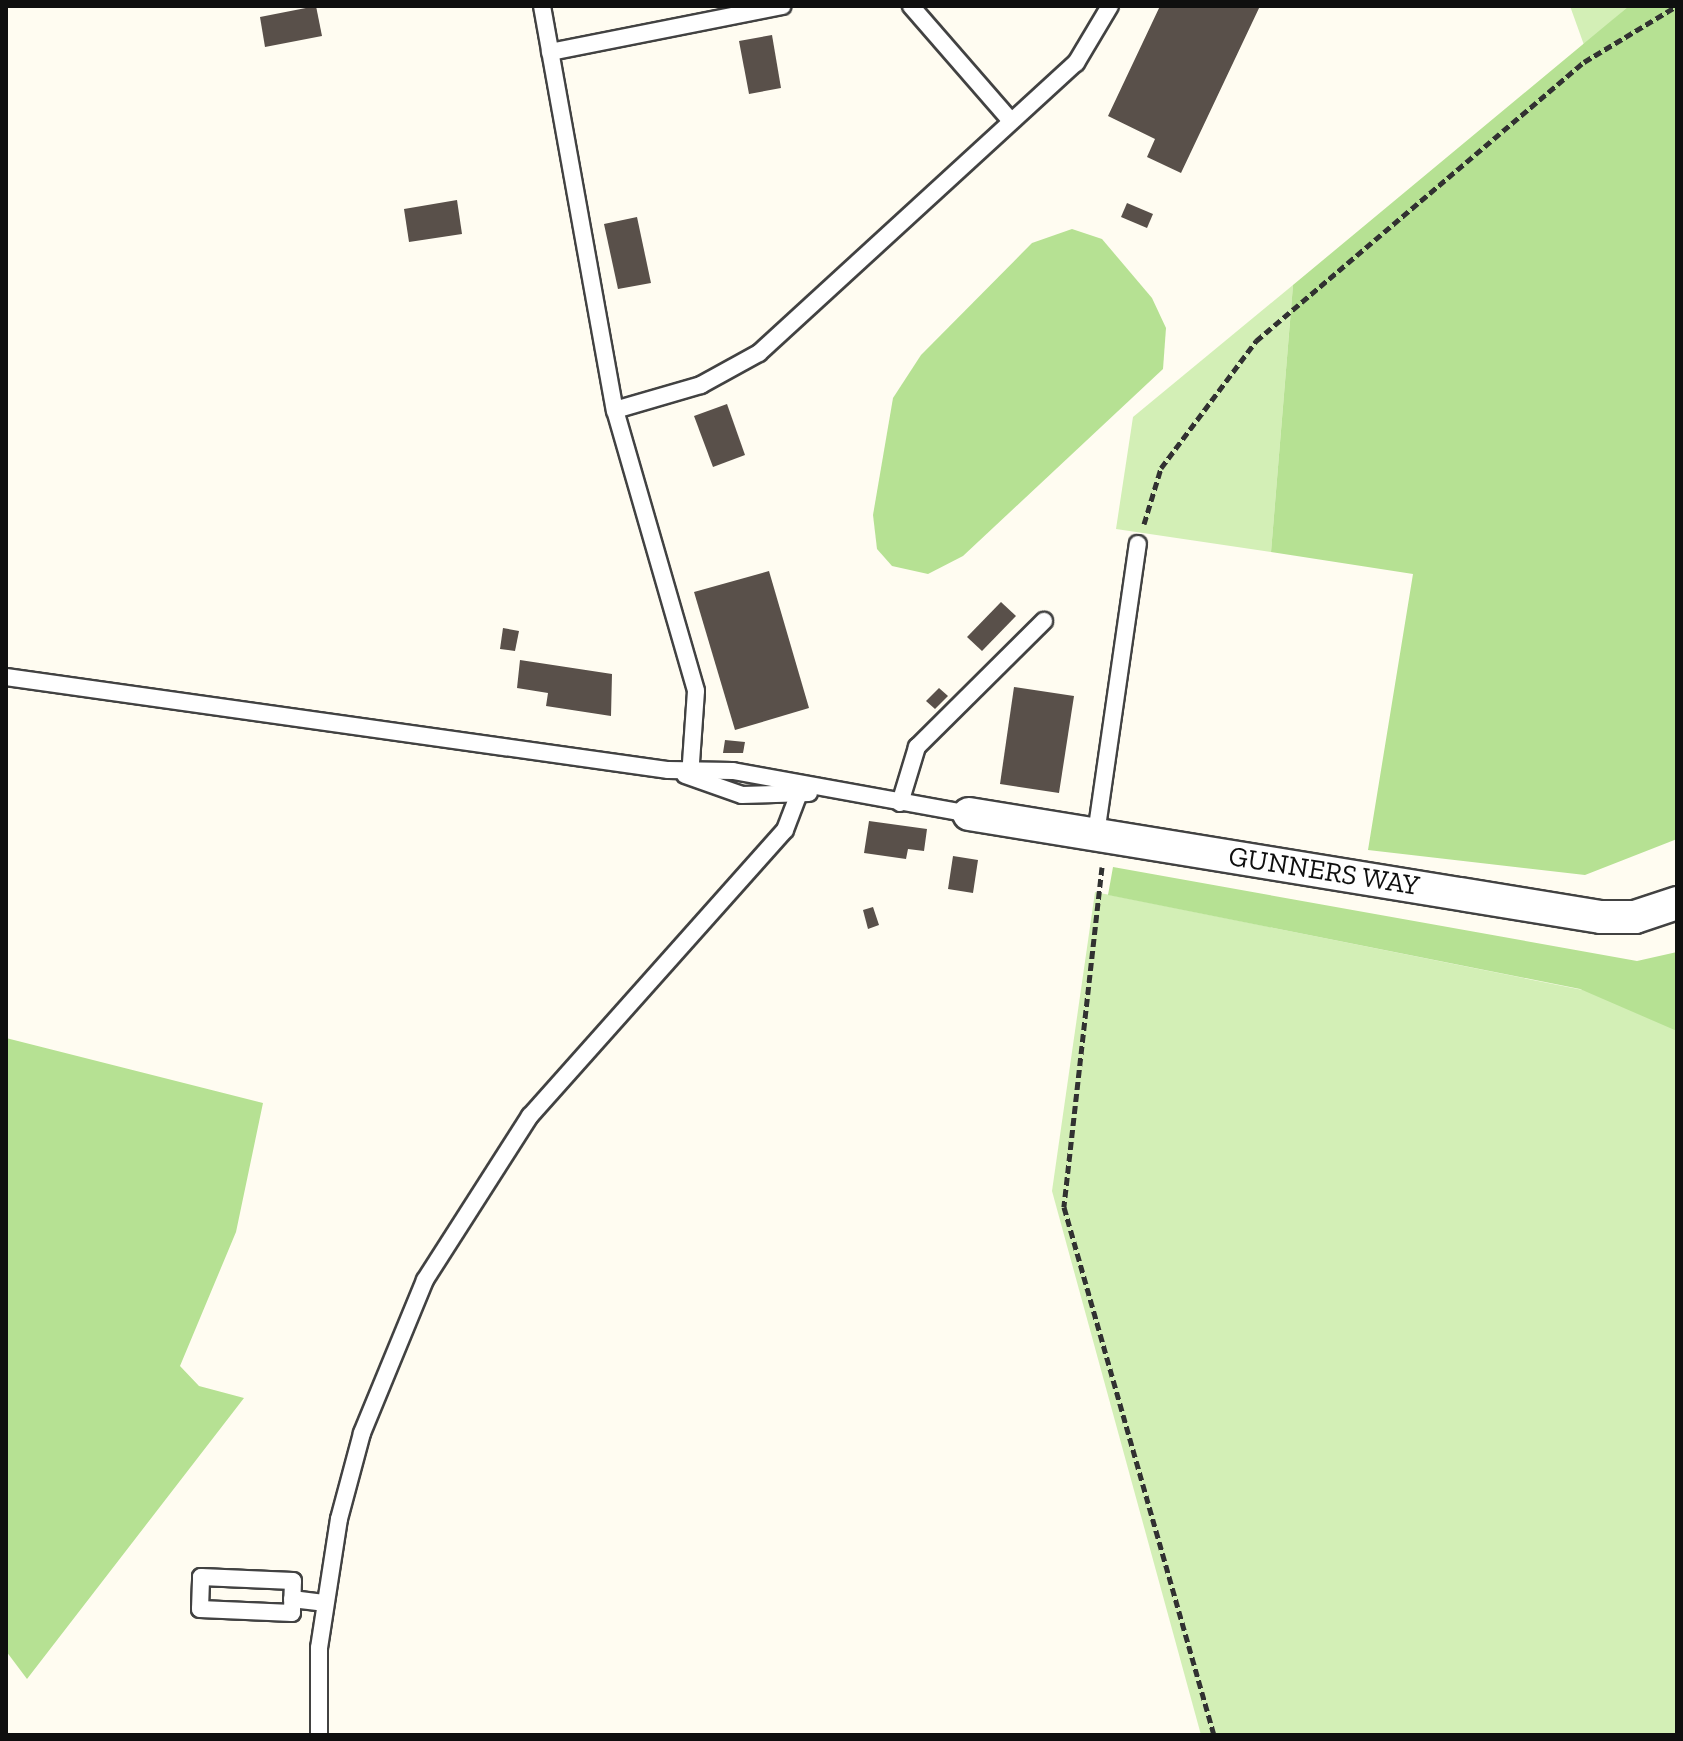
<!DOCTYPE html>
<style>
body{margin:0}
#map{position:relative;width:1683px;height:1741px;overflow:hidden;background:#fffcf1;font-family:"Zilla Slab",serif}
div>[style]{position:absolute}
[style*='--x']{left:calc(var(--x)*1px);top:calc(var(--y)*1px);width:calc(var(--w)*1px);rotate:calc(var(--a)*1deg)}
.green>*{inset:0;background:#d3efb6}
.forest>*{inset:0;background:#b6e193}
.building>*{inset:0;background:#59504a}
.path>*{height:5px;margin-top:-2.5px;transform-origin:0;background:repeating-linear-gradient(90deg,#313131 0 8px,transparent 0 12px)}
.roads{filter:drop-shadow(2px 0 #424242) drop-shadow(-2px 0 #424242) drop-shadow(0 2px #424242) drop-shadow(0 -2px #424242)}
.service>*{height:16px;margin:-8px;padding:0 8px;transform-origin:8px;border-radius:8px;background:#fff}
.minor>*{height:32px;margin:-16px;padding:0 16px;transform-origin:16px;border-radius:16px;background:#fff}
span{translate:-50% -50%;white-space:nowrap;text-align:center;line-height:1.15;-webkit-text-stroke:8px #fff;paint-order:stroke}
.street-label{font-size:28px;color:#0f0f0f}
.frame{position:absolute;inset:0;border:8px solid #0f0f0f;pointer-events:none}
</style>
<div id="map">
<div class="green">
<i style="clip-path:polygon(1570px 6px,1629px 6px,1584px 45px)"></i>
<i style="clip-path:polygon(1293px 285px,1271px 552px,1116px 529px,1133px 417px)"></i>
<i style="clip-path:polygon(1095px 892px,1618px 997px,1677px 1024px,1677px 1735px,1201px 1735px,1052px 1191px)"></i>
</div>
<div class="forest">
<i style="clip-path:polygon(1629px 6px,1677px 6px,1677px 839px,1585px 875px,1368px 850px,1413px 574px,1271px 552px,1293px 285px)"></i>
<i style="clip-path:polygon(1072px 229px,1102px 239px,1152px 298px,1166px 328px,1163px 369px,963px 556px,928px 574px,892px 566px,877px 549px,873px 515px,893px 398px,921px 355px,1032px 243px)"></i>
<i style="clip-path:polygon(1113px 867px,1637px 961px,1677px 952px,1677px 1031px,1580px 989px,1108px 895px)"></i>
<i style="clip-path:polygon(6px 1038px,263px 1103px,236px 1232px,180px 1366px,199px 1386px,244px 1398px,27px 1679px,6px 1651px)"></i>
</div>
<div class="building">
<i style="clip-path:polygon(316px 6px,322px 36px,265px 47px,260px 17px)"></i>
<i style="clip-path:polygon(1160px 6px,1260px 6px,1181px 173px,1147px 157px,1155px 139px,1108px 116px)"></i>
<i style="clip-path:polygon(772px 35px,781px 88px,749px 94px,739px 41px)"></i>
<i style="clip-path:polygon(457px 200px,462px 234px,409px 242px,404px 209px)"></i>
<i style="clip-path:polygon(1127px 203px,1153px 214px,1147px 228px,1121px 217px)"></i>
<i style="clip-path:polygon(637px 217px,651px 283px,618px 289px,604px 224px)"></i>
<i style="clip-path:polygon(727px 404px,745px 455px,713px 467px,694px 416px)"></i>
<i style="clip-path:polygon(769px 571px,809px 708px,735px 730px,694px 592px)"></i>
<i style="clip-path:polygon(1001px 602px,1016px 616px,982px 651px,967px 637px)"></i>
<i style="clip-path:polygon(503px 628px,519px 631px,515px 651px,500px 649px)"></i>
<i style="clip-path:polygon(520px 660px,612px 674px,611px 716px,546px 706px,548px 693px,517px 688px)"></i>
<i style="clip-path:polygon(1014px 687px,1074px 696px,1059px 793px,1000px 784px)"></i>
<i style="clip-path:polygon(939px 688px,948px 696px,935px 709px,926px 701px)"></i>
<i style="clip-path:polygon(725px 740px,745px 742px,743px 753px,723px 753px)"></i>
<i style="clip-path:polygon(869px 821px,927px 829px,924px 851px,908px 849px,906px 859px,864px 853px)"></i>
<i style="clip-path:polygon(953px 856px,978px 860px,973px 893px,948px 889px)"></i>
<i style="clip-path:polygon(873px 907px,879px 925px,868px 929px,863px 910px)"></i>
</div>
<div class="path">
<i style="--x:1144;--y:524;--w:59;--a:-73.1"></i>
<i style="--x:1161;--y:468;--w:159;--a:-53.2"></i>
<i style="--x:1256;--y:341;--w:431;--a:-40.4"></i>
<i style="--x:1584;--y:62;--w:109;--a:-31.1"></i>
<i style="--x:1102;--y:867;--w:342;--a:96.4"></i>
<i style="--x:1064;--y:1207;--w:549;--a:74.14"></i>
</div>
<div class="roads">
<div class="service">
<i style="--x:542;--y:6;--w:411;--a:79.8"></i>
<i style="--x:615;--y:410;--w:292;--a:73.9"></i>
<i style="--x:696;--y:691;--w:85;--a:94"></i>
<i style="--x:911;--y:6;--w:152;--a:49"></i>
<i style="--x:550;--y:52;--w:237;--a:-11.2"></i>
<i style="--x:615;--y:410;--w:90;--a:-16.2"></i>
<i style="--x:701;--y:385;--w:66;--a:-28.9"></i>
<i style="--x:759;--y:353;--w:430;--a:-42.5"></i>
<i style="--x:1076;--y:63;--w:66;--a:-59.2"></i>
<i style="--x:6;--y:677;--w:669;--a:8"></i>
<i style="--x:668;--y:770;--w:65;--a:0.9"></i>
<i style="--x:733;--y:771;--w:240;--a:10.3"></i>
<i style="--x:685;--y:775;--w:60;--a:19.3"></i>
<i style="--x:742;--y:795;--w:67;--a:-1.7"></i>
<i style="--x:900;--y:803;--w:59;--a:-73.1"></i>
<i style="--x:917;--y:747;--w:179;--a:-44.8"></i>
<i style="--x:1096;--y:834;--w:293;--a:-81.8"></i>
<i style="--x:201;--y:1577;--w:92;--a:2.5"></i>
<i style="--x:293;--y:1581;--w:32;--a:92"></i>
<i style="--x:292;--y:1613;--w:92;--a:-177.5"></i>
<i style="--x:200;--y:1609;--w:32;--a:-88"></i>
<i style="--x:292;--y:1599;--w:32;--a:7"></i>
<i style="--x:319;--y:1735;--w:87;--a:-90"></i>
<i style="--x:319;--y:1648;--w:131;--a:-81.2"></i>
<i style="--x:339;--y:1519;--w:89;--a:-75"></i>
<i style="--x:362;--y:1433;--w:165;--a:-67.6"></i>
<i style="--x:425;--y:1280;--w:195;--a:-57.4"></i>
<i style="--x:530;--y:1116;--w:383;--a:-48.3"></i>
<i style="--x:785;--y:830;--w:45;--a:-69.1"></i>
</div>
<div class="minor">
<i style="--x:969;--y:814;--w:640;--a:9.26"></i>
<i style="--x:1601;--y:917;--w:34;--a:0"></i>
<i style="--x:1635;--y:917;--w:44;--a:-18.4"></i>
</div>
</div>
<div class="street-label">
<span style="left:1324px;top:871px;rotate:9deg">GUNNERS WAY</span>
</div>
<div class="frame"></div>
</div>
